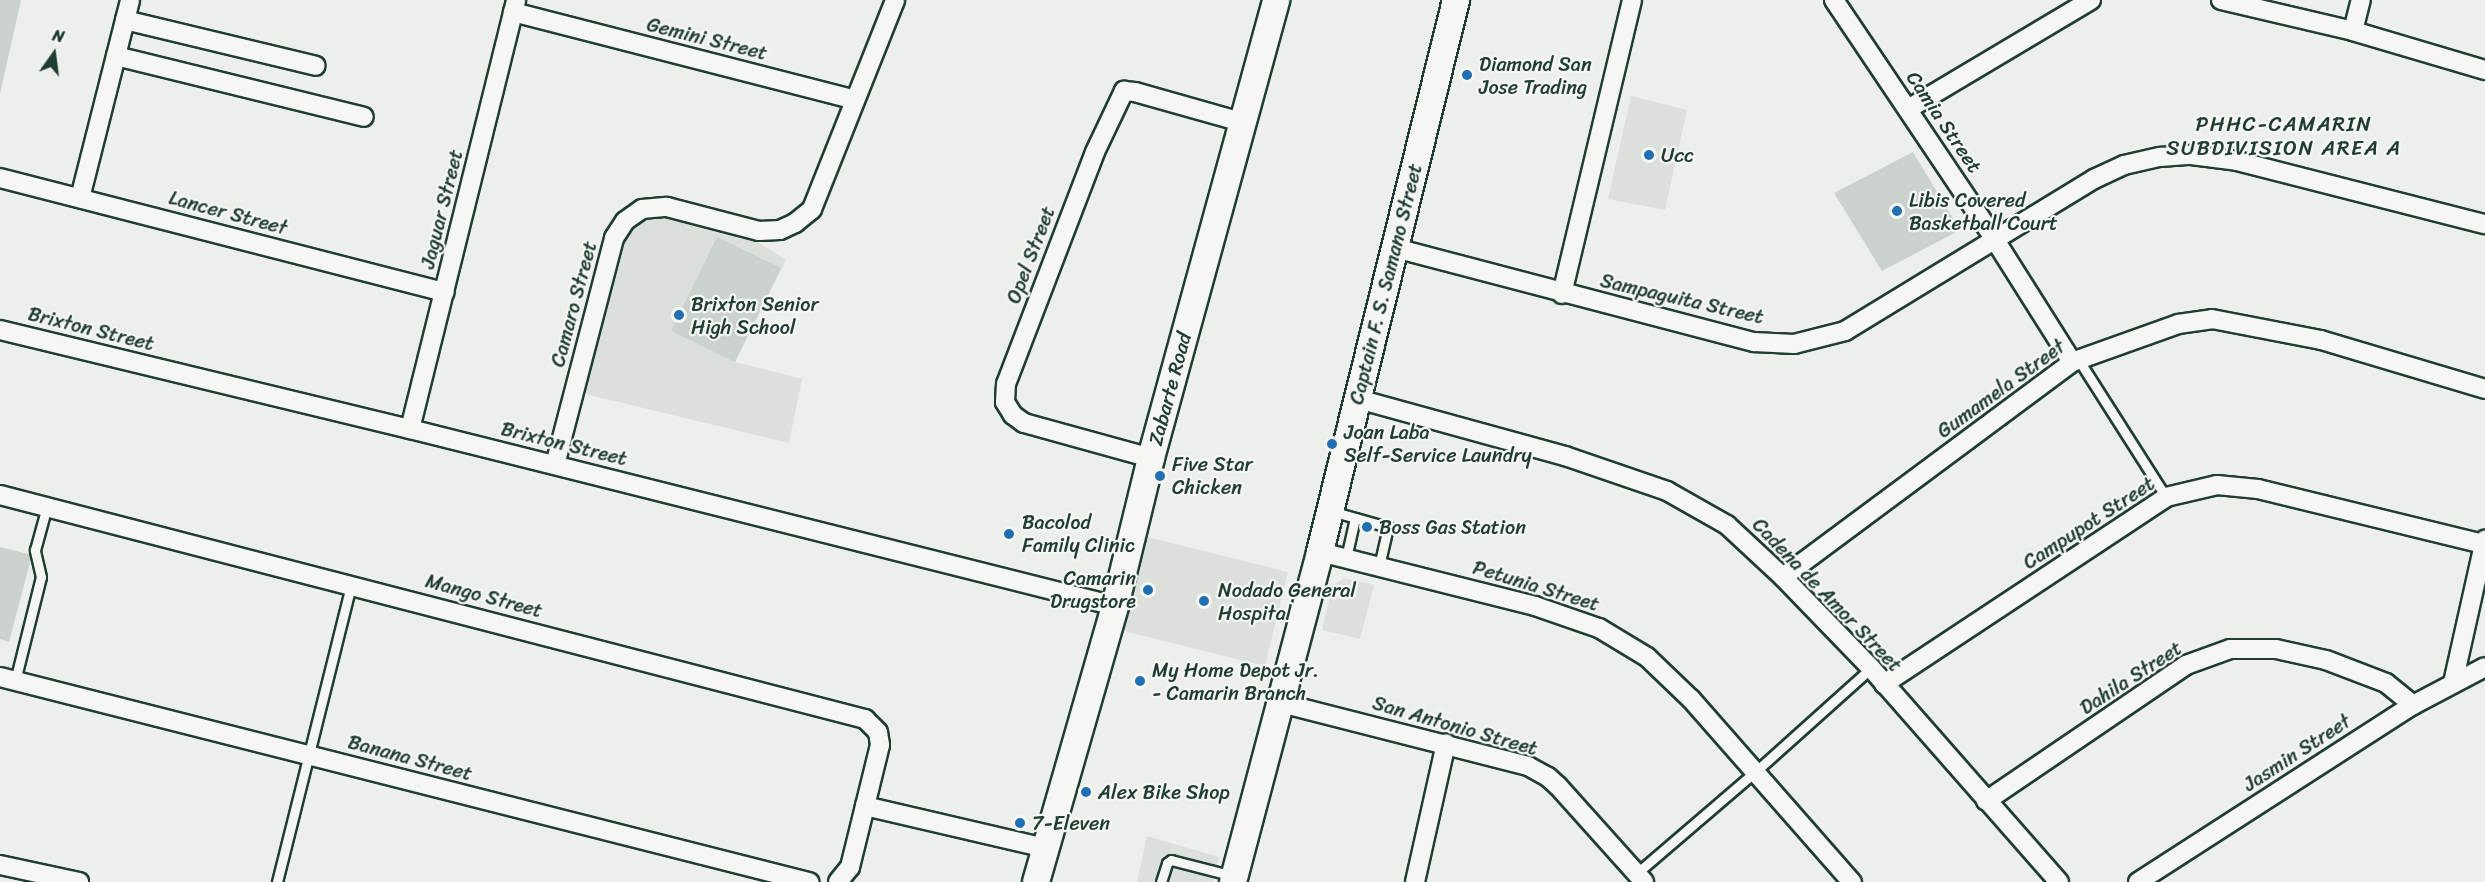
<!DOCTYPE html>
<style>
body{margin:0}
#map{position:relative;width:2485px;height:882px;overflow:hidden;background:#edefea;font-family:Sriracha,sans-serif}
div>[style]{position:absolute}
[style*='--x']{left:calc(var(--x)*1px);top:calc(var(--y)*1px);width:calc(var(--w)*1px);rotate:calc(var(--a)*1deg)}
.built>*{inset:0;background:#dce0db}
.green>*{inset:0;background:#cbd2cc}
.roads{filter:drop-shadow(2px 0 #1f3d34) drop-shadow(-2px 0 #1f3d34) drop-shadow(0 2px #1f3d34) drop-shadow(0 -2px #1f3d34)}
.lane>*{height:9px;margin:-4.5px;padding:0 4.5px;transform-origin:4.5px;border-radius:4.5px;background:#f6f6f2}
.street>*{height:18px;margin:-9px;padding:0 9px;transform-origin:9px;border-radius:9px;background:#f6f6f2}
.secondary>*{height:26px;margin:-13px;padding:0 13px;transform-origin:13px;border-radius:13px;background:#f6f6f2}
.dots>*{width:16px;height:16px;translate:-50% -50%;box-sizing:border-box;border:3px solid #f6f6f2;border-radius:50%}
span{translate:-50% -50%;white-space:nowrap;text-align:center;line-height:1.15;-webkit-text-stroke:4.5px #f6f6f2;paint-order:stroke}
.street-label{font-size:20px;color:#1f3d34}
.poi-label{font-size:20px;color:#1f3d34}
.left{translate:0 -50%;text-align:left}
.right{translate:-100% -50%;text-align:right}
.neighbourhood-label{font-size:21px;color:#1f3d34;letter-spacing:1.5px}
.north{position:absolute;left:24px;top:24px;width:60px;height:60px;-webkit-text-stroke:4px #f6f6f2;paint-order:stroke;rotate:14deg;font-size:16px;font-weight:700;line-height:24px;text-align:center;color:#1f3d34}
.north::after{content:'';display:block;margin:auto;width:21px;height:27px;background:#1f3d34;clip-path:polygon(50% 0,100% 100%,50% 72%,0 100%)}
</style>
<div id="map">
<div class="built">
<i style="clip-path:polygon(1631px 96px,1687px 110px,1665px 210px,1608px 199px)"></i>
<i style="clip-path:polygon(651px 211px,747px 235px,786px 260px,735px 362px,802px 379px,789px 443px,581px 393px,620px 236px)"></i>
<i style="clip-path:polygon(1143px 536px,1288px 572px,1265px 666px,1120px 630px)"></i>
<i style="clip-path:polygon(1344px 578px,1374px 585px,1360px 639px,1322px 630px,1333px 585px)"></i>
<i style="clip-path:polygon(1147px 836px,1219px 857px,1213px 882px,1137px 882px)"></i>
</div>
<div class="green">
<i style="clip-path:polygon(0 0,21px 0,0 94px)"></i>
<i style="clip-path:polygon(1913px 152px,1960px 230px,1882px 271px,1834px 193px)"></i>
<i style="clip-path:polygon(717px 237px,781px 268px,735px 362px,671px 331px)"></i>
<i style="clip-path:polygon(0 547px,32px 555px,9px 642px,0 639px)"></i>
</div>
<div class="roads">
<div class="lane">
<i style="--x:2078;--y:359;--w:164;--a:57.5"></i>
<i style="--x:1331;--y:511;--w:59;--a:15.7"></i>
<i style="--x:1388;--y:527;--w:40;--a:103"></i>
<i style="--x:1346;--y:558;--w:41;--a:-77.3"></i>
<i style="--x:15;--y:681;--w:107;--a:-76"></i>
<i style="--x:41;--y:577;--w:28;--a:-103"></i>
<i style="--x:35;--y:550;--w:46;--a:-74.7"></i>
<i style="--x:1637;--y:873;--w:155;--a:-40.6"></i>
<i style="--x:1755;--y:772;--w:156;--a:-41.9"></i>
<i style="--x:277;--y:882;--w:306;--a:-76"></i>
<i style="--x:1161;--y:882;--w:20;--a:-72"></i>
<i style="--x:1167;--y:863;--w:5;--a:-37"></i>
<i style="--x:1171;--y:860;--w:65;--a:14.3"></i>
</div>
<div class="street">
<i style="--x:1834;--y:0;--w:289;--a:56.1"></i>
<i style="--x:1995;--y:240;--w:144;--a:57.7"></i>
<i style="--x:2221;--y:0;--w:136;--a:13.2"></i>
<i style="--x:2353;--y:31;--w:138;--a:16.5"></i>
<i style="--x:513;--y:12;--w:353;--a:14.4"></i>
<i style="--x:125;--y:20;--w:196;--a:13.5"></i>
<i style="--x:2353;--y:31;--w:32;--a:-76"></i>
<i style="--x:116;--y:56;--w:255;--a:13.8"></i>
<i style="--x:1908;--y:109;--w:213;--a:-30.8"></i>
<i style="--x:0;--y:178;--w:459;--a:14.4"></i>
<i style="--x:80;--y:198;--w:204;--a:-75.8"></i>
<i style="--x:1395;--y:248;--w:371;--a:14.7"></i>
<i style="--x:1754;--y:342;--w:40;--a:2.9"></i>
<i style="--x:1794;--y:344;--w:53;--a:-14.3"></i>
<i style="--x:1845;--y:331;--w:292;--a:-31.4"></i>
<i style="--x:2094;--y:179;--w:33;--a:-25"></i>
<i style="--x:2124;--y:165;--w:37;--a:-13"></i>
<i style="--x:2160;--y:157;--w:31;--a:-4"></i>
<i style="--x:2191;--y:155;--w:46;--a:7.4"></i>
<i style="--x:2237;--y:161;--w:256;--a:14.3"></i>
<i style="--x:1562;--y:294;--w:302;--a:-76.6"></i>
<i style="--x:0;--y:330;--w:422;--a:13.6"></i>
<i style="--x:410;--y:429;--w:727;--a:14.09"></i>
<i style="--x:1358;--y:399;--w:215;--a:15.4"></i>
<i style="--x:1565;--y:456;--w:108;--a:18.9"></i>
<i style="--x:1667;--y:491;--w:69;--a:29.5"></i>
<i style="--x:1727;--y:525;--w:76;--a:42.9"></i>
<i style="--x:1783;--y:577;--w:127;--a:46"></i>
<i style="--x:1871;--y:668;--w:285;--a:48.7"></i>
<i style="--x:410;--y:429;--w:442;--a:-76.1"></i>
<i style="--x:1151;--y:458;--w:132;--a:-164.6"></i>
<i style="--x:1024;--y:423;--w:14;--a:-144"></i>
<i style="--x:1013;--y:415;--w:15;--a:-122"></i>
<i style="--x:1005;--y:402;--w:18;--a:-87"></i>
<i style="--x:1006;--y:384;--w:248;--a:-69"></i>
<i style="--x:1095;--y:152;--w:68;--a:-64.6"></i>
<i style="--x:1124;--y:91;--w:11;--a:5"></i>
<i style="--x:1135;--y:92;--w:110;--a:15.8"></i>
<i style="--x:555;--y:465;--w:235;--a:-75.4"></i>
<i style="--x:614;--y:238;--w:20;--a:-57"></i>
<i style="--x:625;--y:221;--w:21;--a:-35"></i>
<i style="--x:642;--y:209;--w:25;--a:-5"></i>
<i style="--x:667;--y:207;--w:95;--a:14.6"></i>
<i style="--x:759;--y:231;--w:21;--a:-3"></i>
<i style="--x:780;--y:230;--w:17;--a:-25"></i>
<i style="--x:795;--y:223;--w:22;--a:-39"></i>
<i style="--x:812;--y:209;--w:225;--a:-68.3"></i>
<i style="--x:0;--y:495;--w:894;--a:14.52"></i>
<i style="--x:865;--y:719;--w:18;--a:45"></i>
<i style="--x:878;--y:732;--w:13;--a:81"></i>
<i style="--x:880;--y:745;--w:126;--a:103.8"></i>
<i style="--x:850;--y:867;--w:19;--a:129"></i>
<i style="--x:1320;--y:552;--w:222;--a:14.1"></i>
<i style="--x:1535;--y:606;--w:68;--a:19"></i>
<i style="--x:1599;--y:628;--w:56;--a:31.1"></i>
<i style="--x:1647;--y:657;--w:61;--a:43.7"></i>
<i style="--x:1691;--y:699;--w:244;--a:48.7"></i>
<i style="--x:1783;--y:577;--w:360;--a:-36.6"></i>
<i style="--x:2072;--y:362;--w:113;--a:-19.7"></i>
<i style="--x:2178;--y:324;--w:34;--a:-8"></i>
<i style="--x:2212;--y:319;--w:111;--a:10.9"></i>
<i style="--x:2321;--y:340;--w:171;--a:16.6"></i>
<i style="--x:0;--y:677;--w:835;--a:14.22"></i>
<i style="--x:2453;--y:683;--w:147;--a:-77.4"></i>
<i style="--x:1884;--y:684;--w:338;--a:-33.5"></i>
<i style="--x:2166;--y:497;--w:52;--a:-13.2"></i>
<i style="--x:2217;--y:485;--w:41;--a:5.6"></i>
<i style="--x:2258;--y:489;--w:233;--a:13.7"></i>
<i style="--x:1281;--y:703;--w:255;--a:14.3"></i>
<i style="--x:1528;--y:766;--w:23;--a:29"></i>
<i style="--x:1548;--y:777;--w:13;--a:42"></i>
<i style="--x:1558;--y:786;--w:129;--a:48.1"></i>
<i style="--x:1986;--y:801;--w:242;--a:-34.2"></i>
<i style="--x:2186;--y:665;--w:47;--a:-20"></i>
<i style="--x:2230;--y:649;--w:46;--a:0"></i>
<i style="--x:2276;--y:649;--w:51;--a:12.4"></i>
<i style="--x:2326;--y:660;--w:64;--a:21"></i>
<i style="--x:2386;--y:683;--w:35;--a:39"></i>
<i style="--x:865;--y:806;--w:185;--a:13.1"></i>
<i style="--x:0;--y:865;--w:81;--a:12.1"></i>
<i style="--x:1415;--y:882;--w:142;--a:-77.4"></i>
<i style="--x:2138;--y:882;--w:327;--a:-32.8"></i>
<i style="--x:2413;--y:705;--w:81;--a:-27.8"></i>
</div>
<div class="secondary">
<i style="--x:1036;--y:882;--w:287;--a:-74"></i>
<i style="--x:1115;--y:606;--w:152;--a:-76.3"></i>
<i style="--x:1151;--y:458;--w:475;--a:-74.7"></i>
<i style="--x:1233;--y:882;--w:341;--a:-75.2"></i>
<i style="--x:1320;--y:552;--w:569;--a:-76.16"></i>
</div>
</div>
<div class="dots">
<i style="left:1467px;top:75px;background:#1f6fb2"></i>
<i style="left:1649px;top:155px;background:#1f6fb2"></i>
<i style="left:1897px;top:211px;background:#1f6fb2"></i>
<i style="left:679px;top:315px;background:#1f6fb2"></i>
<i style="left:1332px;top:444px;background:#1f6fb2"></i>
<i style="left:1160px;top:476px;background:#1f6fb2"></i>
<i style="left:1367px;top:527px;background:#1f6fb2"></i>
<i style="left:1009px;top:534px;background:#1f6fb2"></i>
<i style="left:1148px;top:590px;background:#1f6fb2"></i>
<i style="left:1204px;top:601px;background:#1f6fb2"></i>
<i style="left:1140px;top:681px;background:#1f6fb2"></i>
<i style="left:1086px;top:792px;background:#1f6fb2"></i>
<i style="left:1020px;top:823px;background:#1f6fb2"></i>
</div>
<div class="street-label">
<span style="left:707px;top:39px;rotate:14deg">Gemini Street</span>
<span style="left:1944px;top:122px;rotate:56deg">Camia Street</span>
<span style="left:442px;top:209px;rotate:-76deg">Jaguar Street</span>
<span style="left:228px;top:213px;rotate:15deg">Lancer Street</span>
<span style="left:1031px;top:255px;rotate:-69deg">Opel Street</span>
<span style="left:1386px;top:284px;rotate:-76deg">Captain F. S. Samano Street</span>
<span style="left:1682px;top:299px;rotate:13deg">Sampaguita Street</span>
<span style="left:574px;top:304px;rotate:-75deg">Camaro Street</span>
<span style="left:91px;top:329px;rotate:14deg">Brixton Street</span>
<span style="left:1170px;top:389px;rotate:-75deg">Zabarte Road</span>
<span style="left:2001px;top:389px;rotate:-36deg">Gumamela Street</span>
<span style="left:564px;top:444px;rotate:14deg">Brixton Street</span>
<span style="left:2089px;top:523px;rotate:-33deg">Campupot Street</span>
<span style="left:1536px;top:586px;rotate:17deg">Petunia Street</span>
<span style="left:1827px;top:595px;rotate:46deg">Cadena de Amor Street</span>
<span style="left:484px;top:596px;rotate:15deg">Mango Street</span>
<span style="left:2131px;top:678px;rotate:-33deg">Dahila Street</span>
<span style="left:1455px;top:726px;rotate:16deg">San Antonio Street</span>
<span style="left:2297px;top:753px;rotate:-33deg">Jasmin Street</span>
<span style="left:410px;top:758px;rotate:15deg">Banana Street</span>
</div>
<div class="poi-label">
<span class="left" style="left:1479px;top:76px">Diamond San<br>Jose Trading</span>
<span class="left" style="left:1661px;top:155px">Ucc</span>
<span class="left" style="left:1909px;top:212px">Libis Covered<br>Basketball Court</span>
<span class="left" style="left:691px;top:316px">Brixton Senior<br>High School</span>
<span class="left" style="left:1344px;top:444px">Joan Laba<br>Self-Service Laundry</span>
<span class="left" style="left:1172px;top:476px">Five Star<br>Chicken</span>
<span class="left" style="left:1022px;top:534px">Bacolod<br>Family Clinic</span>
<span class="left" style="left:1379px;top:527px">Boss Gas Station</span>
<span class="right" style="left:1136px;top:590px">Camarin<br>Drugstore</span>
<span class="left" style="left:1218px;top:602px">Nodado General<br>Hospital</span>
<span class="left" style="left:1152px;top:682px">My Home Depot Jr.<br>- Camarin Branch</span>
<span class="left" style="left:1098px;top:792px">Alex Bike Shop</span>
<span class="left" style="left:1032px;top:823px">7-Eleven</span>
</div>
<div class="neighbourhood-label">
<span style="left:2284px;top:136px">PHHC-CAMARIN<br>SUBDIVISION AREA A</span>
</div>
<div class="north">N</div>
</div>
